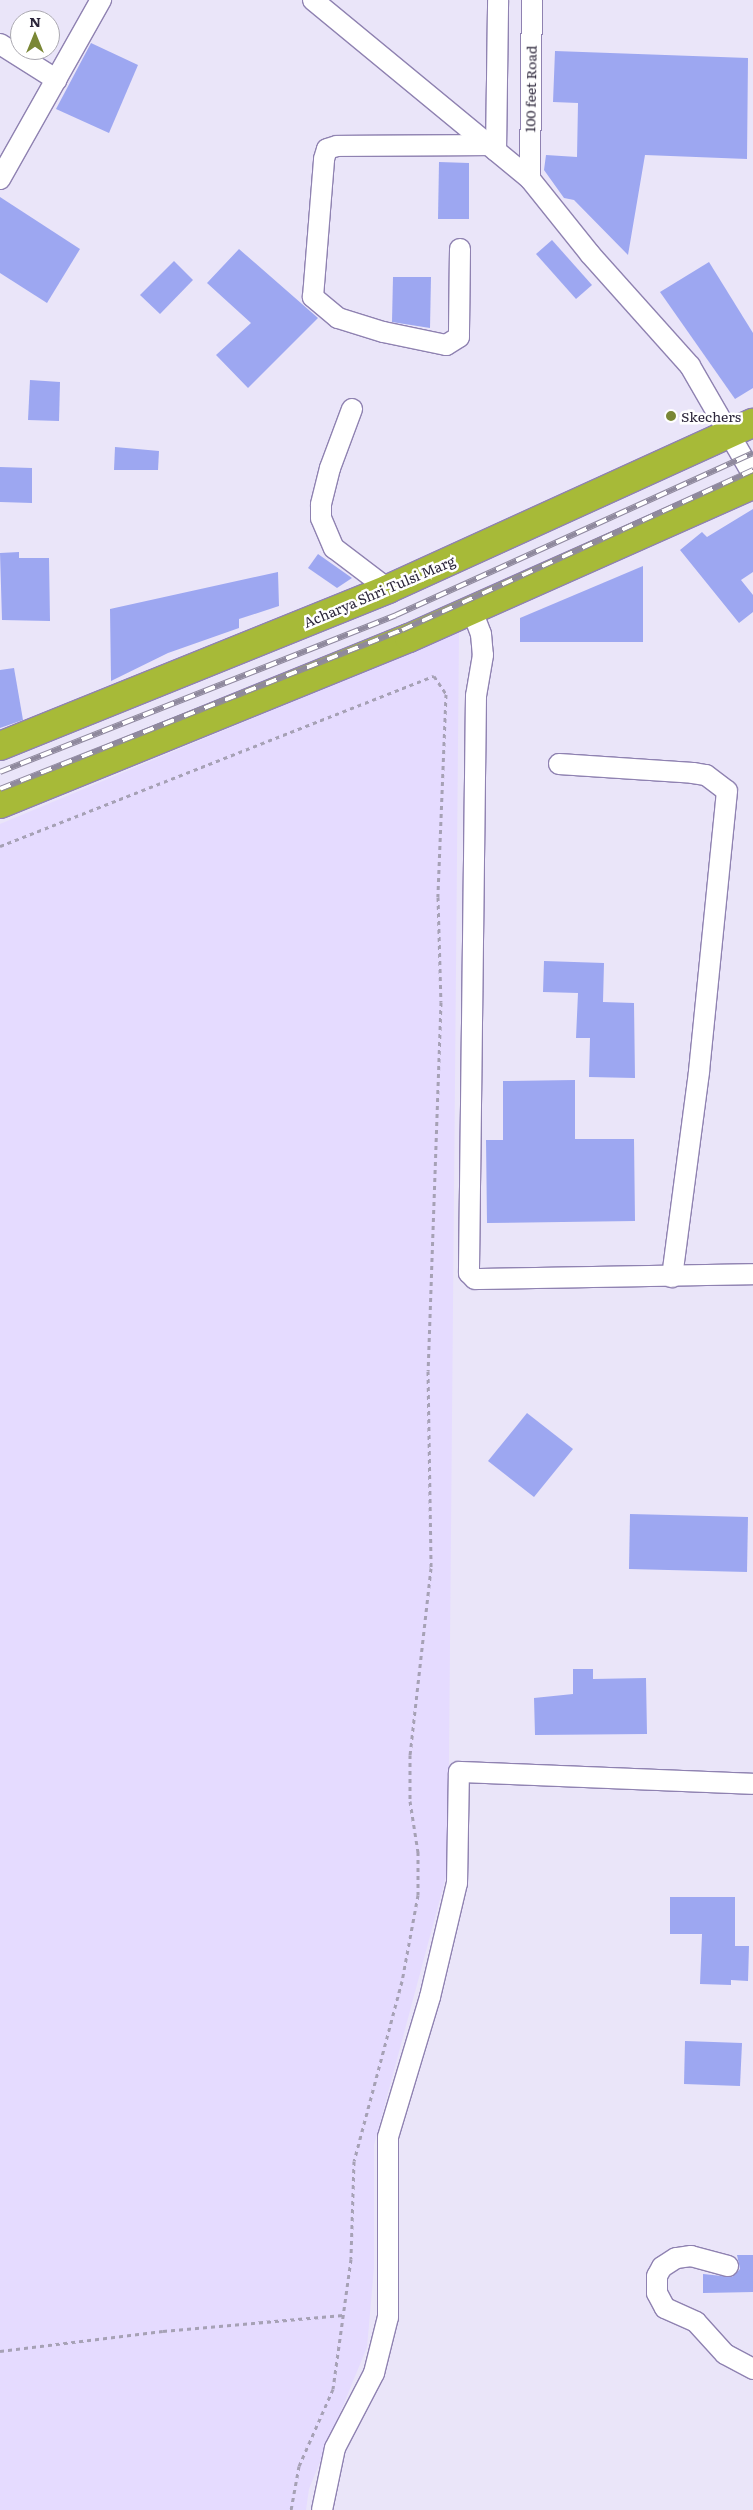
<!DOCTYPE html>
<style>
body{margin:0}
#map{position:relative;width:753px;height:2510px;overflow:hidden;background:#eae5f9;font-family:Literata,serif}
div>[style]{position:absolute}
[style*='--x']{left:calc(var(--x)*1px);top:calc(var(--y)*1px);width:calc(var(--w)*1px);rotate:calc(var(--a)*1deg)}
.built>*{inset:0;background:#e5dbff}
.building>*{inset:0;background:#9da7f1}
.path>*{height:3px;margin-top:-1.5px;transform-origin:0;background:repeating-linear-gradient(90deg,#a6a1b5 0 4px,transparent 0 8px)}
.roads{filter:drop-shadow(1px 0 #8f82b1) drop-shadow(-1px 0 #8f82b1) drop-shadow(0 1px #8f82b1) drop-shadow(0 -1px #8f82b1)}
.minor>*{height:20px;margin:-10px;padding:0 10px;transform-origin:10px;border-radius:10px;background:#fff}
.highway>*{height:28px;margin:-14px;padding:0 14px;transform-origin:14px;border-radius:14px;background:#a7ba38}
.rail>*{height:5.5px;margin-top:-2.75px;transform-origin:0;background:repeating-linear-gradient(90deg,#fff 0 11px,#8f899d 0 22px);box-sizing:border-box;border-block:1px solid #8f899d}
.dots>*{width:14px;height:14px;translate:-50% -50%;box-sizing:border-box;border:2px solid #fff;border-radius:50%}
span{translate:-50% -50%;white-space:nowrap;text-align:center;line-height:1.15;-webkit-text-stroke:5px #fff;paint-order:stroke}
.street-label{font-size:14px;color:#2d273b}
.poi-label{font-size:14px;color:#2d273b}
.left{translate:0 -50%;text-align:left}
.north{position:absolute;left:10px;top:10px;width:50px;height:50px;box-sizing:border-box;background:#fff;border:1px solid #aba9b1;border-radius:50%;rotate:0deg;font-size:14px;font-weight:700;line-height:20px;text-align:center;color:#2d273b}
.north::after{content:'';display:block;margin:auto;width:18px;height:22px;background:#7a8735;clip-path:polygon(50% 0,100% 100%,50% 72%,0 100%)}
</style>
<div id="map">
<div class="built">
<i style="clip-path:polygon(459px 632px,448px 1869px,374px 2145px,374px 2268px,367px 2347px,309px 2489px,306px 2510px,0 2510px,0 824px)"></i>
</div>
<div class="building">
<i style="clip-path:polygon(91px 43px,138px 65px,109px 133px,56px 109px)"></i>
<i style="clip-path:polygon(555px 51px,748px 58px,747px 159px,645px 155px,628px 255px,574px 200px,564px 198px,544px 170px,546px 155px,577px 157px,578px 103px,553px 102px)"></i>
<i style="clip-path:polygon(439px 162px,469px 163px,469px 219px,438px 219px)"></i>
<i style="clip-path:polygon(0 197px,80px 249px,47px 303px,0 273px)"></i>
<i style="clip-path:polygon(552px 240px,592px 285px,576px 299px,536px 254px)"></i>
<i style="clip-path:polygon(239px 249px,318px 318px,248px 388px,216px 355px,251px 323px,207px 283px)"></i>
<i style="clip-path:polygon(174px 261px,193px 280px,160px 314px,140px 295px)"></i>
<i style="clip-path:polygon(709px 262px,753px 333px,753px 388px,735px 399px,660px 292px)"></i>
<i style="clip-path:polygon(393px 277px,431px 277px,430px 328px,392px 322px)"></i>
<i style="clip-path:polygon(30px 380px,60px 382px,59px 421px,28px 420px)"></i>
<i style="clip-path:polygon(115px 447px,159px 451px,158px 470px,114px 470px)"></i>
<i style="clip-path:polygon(0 467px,32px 468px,32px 503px,0 502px)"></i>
<i style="clip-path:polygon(753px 509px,753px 572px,741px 580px,753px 595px,753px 612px,739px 623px,680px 550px,702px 532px,707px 537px)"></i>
<i style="clip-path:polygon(19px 552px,19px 558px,49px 558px,50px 621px,2px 620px,0 553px)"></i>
<i style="clip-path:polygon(318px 554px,352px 578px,337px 588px,308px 568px)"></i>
<i style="clip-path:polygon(643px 566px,643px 642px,520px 642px,520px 618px)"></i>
<i style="clip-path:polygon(278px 572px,279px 606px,239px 619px,239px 628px,168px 653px,111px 681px,110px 609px)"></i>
<i style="clip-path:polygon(14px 668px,23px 720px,0 728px,0 670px)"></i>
<i style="clip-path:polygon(544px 961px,604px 963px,603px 1002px,634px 1003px,635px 1078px,589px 1077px,590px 1038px,576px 1038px,578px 993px,543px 992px)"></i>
<i style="clip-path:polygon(575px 1080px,575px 1139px,634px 1139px,635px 1221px,487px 1223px,486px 1140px,503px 1140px,503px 1081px)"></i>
<i style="clip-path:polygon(527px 1413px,573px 1449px,534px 1497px,488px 1461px)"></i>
<i style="clip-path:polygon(630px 1514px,748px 1517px,747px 1572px,629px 1569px)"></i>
<i style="clip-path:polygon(573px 1669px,593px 1669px,593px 1679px,646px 1678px,647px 1734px,535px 1735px,534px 1698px,573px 1694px)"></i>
<i style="clip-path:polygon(670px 1897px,735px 1897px,735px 1946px,749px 1946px,748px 1981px,731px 1980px,731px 1985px,700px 1984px,702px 1934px,670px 1934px)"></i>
<i style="clip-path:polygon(685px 2041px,742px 2043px,740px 2086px,684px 2084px)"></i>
<i style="clip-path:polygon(737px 2255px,753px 2255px,753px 2292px,703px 2293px,703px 2274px,732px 2277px,740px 2269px)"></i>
</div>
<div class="path">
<i style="--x:0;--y:846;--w:466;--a:-21.4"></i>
<i style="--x:434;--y:676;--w:22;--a:56"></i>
<i style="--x:446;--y:694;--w:203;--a:92.3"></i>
<i style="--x:438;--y:897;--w:105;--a:88.4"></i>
<i style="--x:441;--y:1002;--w:369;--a:92"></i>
<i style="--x:428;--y:1371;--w:197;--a:89.1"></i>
<i style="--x:431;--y:1568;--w:188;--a:96.4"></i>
<i style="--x:410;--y:1755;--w:46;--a:90"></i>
<i style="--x:410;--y:1801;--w:52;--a:81.1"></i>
<i style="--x:418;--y:1852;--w:43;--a:90"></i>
<i style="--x:418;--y:1895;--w:87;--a:100.5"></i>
<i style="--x:402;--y:1981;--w:186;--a:104.9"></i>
<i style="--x:354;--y:2161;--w:98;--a:91.8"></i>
<i style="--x:351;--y:2259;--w:131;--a:97.9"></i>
<i style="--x:333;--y:2389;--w:84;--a:113.8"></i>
<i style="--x:299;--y:2466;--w:45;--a:100.3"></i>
<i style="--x:0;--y:2351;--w:164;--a:-7"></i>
<i style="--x:163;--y:2331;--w:181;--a:-5.1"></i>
</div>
<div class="roads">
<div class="minor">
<i style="--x:313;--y:0;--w:281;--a:39.5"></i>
<i style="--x:530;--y:179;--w:96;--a:51.3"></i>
<i style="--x:590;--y:254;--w:150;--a:48.2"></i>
<i style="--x:690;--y:366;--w:126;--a:60"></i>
<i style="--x:0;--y:44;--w:67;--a:32.3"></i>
<i style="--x:496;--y:151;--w:151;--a:-89.2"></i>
<i style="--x:0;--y:179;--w:206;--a:-60.6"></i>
<i style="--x:530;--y:179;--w:179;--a:-89.4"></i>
<i style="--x:460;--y:249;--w:88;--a:90.7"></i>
<i style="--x:459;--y:337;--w:15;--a:148"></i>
<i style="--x:446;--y:345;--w:64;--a:-168.3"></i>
<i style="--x:383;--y:332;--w:47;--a:-162.7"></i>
<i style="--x:338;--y:318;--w:33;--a:-140"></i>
<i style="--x:313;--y:297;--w:138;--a:-85.4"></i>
<i style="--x:324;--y:159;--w:10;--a:-73"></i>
<i style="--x:327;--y:149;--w:10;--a:-17"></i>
<i style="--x:337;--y:146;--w:150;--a:-0.4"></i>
<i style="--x:352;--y:409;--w:63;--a:110.4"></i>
<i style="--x:330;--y:468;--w:38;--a:104"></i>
<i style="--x:321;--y:505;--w:13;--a:90"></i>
<i style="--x:321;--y:518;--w:33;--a:67"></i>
<i style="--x:334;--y:548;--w:68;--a:37.2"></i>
<i style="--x:471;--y:608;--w:28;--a:69"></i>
<i style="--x:481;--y:634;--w:21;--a:85"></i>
<i style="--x:483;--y:655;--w:42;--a:99.7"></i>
<i style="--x:476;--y:696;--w:577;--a:90.7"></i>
<i style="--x:469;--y:1273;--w:8;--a:45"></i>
<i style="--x:475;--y:1279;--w:278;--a:-1"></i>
<i style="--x:559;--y:764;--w:134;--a:3.8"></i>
<i style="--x:693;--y:773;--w:13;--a:9"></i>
<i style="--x:706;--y:775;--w:26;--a:37"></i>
<i style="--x:727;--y:791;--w:282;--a:95.7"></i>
<i style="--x:699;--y:1072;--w:207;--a:97.5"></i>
<i style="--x:728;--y:2266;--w:38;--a:-165"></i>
<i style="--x:691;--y:2256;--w:15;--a:172"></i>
<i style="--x:676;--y:2258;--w:17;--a:147"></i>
<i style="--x:662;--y:2267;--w:10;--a:119"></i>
<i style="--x:657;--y:2276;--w:17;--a:90"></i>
<i style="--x:657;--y:2293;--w:17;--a:62"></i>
<i style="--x:665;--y:2308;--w:34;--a:24"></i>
<i style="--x:696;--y:2322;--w:43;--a:47.8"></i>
<i style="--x:725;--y:2354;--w:32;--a:28"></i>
<i style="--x:322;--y:2510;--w:63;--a:-78.2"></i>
<i style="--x:335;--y:2448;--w:85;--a:-62.5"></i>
<i style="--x:374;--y:2373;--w:58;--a:-76"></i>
<i style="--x:388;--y:2317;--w:180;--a:-90"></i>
<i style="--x:388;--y:2137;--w:146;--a:-73.3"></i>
<i style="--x:430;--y:1997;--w:117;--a:-76.7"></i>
<i style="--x:457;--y:1883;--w:111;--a:-89"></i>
<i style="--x:459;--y:1772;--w:294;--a:2.3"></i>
</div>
<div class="highway">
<i style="--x:0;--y:746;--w:419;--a:-22"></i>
<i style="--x:388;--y:589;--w:401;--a:-24.5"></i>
<i style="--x:0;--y:804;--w:441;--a:-22.1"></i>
<i style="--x:409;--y:638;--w:376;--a:-24"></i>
</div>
</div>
<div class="rail">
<i style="--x:0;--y:772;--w:426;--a:-21.6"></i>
<i style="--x:396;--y:615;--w:392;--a:-24.4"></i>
<i style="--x:0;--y:789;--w:432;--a:-21.6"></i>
<i style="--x:402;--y:630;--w:386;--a:-24.5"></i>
</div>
<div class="dots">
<i style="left:671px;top:416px;background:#7a8735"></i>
</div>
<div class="street-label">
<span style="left:530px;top:89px;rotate:-89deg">100 feet Road</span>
<span style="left:379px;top:591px;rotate:-23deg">Acharya Shri Tulsi Marg</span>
</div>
<div class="poi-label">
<span class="left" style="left:681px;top:416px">Skechers</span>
</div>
<div class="north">N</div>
</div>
